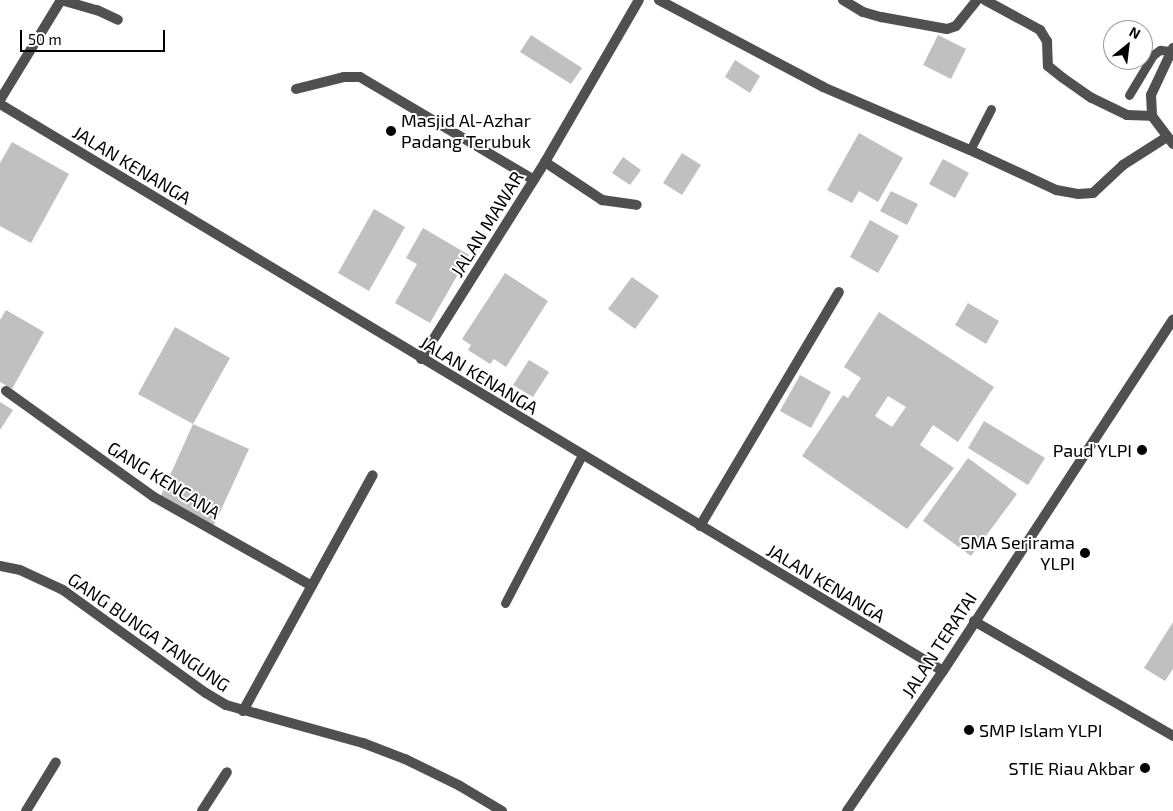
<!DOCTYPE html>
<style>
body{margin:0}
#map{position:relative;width:1173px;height:811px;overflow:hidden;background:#fff;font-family:"Exo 2",sans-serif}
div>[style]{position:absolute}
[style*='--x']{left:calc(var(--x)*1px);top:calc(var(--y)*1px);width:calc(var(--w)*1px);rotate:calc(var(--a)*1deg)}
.building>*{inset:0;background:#c0c0c0}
.service>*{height:9px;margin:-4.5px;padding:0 4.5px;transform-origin:4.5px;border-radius:4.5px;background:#505050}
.minor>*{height:10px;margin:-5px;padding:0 5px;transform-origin:5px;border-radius:5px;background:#505050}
.tertiary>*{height:10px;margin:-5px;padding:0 5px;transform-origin:5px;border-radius:5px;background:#505050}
.dots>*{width:14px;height:14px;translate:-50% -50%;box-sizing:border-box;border:2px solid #fff;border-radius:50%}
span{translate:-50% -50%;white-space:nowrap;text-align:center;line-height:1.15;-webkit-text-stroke:4px #fff;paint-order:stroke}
.poi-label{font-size:18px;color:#000}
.left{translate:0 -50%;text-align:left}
.right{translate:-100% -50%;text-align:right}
.street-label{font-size:18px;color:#000}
.north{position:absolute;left:1103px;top:20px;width:50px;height:50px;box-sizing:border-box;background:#fff;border:1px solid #999;border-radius:50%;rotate:29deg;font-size:14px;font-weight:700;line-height:20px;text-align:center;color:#000}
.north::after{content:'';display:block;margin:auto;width:18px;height:22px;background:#000;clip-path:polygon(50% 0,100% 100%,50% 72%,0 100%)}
.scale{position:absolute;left:20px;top:30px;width:145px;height:22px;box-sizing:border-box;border:2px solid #000;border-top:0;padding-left:6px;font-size:15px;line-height:18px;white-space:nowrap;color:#000;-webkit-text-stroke:4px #fff;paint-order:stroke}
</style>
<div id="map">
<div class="building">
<i style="clip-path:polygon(531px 35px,582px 68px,571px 84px,520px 52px)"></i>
<i style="clip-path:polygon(938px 35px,966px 49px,951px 79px,923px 65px)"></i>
<i style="clip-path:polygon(735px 60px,760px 76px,750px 93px,725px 77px)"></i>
<i style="clip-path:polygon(859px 133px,903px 158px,878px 202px,859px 191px,852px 203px,827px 190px)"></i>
<i style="clip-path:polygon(12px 142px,69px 174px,31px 243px,0 226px,0 163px)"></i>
<i style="clip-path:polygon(682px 153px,701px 165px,682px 195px,663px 183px)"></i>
<i style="clip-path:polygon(623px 157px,641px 170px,630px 185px,612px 173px)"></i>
<i style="clip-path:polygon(943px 159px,969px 173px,955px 198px,929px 184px)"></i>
<i style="clip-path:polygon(891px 191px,918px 204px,907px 225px,880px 211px)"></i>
<i style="clip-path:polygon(374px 209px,405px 227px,369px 291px,338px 273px)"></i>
<i style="clip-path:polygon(870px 220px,899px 236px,878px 273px,850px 257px)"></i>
<i style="clip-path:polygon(423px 228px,469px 255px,430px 323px,395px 303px,417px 264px,406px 258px)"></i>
<i style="clip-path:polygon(505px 273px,548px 301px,506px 367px,494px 359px,490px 364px,468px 350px,471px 345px,462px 339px)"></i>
<i style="clip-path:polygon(632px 277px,659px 296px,635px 329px,608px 309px)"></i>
<i style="clip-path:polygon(968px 303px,999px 321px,986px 344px,955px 325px)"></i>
<i style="clip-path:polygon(6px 310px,44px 332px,12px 389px,0 382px,0 320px)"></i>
<i style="clip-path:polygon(evenodd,879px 312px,994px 387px,958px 442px,933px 425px,920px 445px,954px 468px,907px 529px,802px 456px,843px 395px,848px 398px,861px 378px,844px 367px,879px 312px,888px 396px,906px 407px,892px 427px,875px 416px,888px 396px)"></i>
<i style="clip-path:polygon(175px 327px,230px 358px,193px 424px,138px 394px)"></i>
<i style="clip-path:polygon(529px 360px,549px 372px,533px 397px,513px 385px)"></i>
<i style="clip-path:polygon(800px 375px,831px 392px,811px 428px,780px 411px)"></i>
<i style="clip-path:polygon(0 402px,13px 410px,0 430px)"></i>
<i style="clip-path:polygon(984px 421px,1045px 458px,1028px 485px,968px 448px)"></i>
<i style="clip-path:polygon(193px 424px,249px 449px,214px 525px,159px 500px)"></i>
<i style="clip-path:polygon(968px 458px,1017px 494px,971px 556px,923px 521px)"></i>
<i style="clip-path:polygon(1173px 622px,1173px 669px,1165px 681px,1144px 668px)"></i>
</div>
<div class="service">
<i style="--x:1129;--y:95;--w:47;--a:-59"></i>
<i style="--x:1153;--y:55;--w:9;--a:-36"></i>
<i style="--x:1160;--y:50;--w:12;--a:5"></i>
<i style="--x:970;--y:150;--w:46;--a:-62.9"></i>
<i style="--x:505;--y:603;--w:167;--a:-62.5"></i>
</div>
<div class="minor">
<i style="--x:61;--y:0;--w:37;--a:16"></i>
<i style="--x:97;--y:10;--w:23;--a:25"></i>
<i style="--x:659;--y:0;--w:186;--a:27.9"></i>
<i style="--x:823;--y:87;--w:160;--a:23.2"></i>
<i style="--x:970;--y:150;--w:95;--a:24.9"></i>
<i style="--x:1056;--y:190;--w:22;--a:10"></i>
<i style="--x:1078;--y:194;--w:15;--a:-4"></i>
<i style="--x:1093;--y:193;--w:41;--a:-43"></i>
<i style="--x:1123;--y:165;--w:52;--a:-32.5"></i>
<i style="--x:843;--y:0;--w:23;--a:31"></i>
<i style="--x:863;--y:12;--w:19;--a:16"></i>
<i style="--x:881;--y:17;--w:67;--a:10.3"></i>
<i style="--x:947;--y:29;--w:9;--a:-18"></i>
<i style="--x:956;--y:26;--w:33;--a:-51"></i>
<i style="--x:985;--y:0;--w:63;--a:28.6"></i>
<i style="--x:1040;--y:30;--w:13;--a:58"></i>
<i style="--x:1047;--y:41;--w:25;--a:88"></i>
<i style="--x:1048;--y:66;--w:19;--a:39"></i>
<i style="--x:1063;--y:78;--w:35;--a:35"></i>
<i style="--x:1092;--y:98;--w:39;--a:26"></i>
<i style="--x:1127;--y:115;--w:25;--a:2"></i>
<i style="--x:296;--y:89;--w:49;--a:-14"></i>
<i style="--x:344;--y:77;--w:16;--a:0"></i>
<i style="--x:360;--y:77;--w:202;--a:30.6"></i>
<i style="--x:0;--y:100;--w:117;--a:-58.6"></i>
<i style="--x:545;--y:162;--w:69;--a:33.7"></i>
<i style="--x:602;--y:200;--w:35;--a:8"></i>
<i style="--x:421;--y:359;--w:233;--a:-57.8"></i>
<i style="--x:545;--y:162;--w:187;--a:-59.9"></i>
<i style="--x:6;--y:391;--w:182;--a:35.6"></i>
<i style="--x:154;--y:497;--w:181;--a:29.4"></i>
<i style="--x:700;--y:526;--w:272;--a:-59.3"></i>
<i style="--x:0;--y:566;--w:20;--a:11"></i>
<i style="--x:20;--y:570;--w:47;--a:24.9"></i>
<i style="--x:63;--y:590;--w:176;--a:35.8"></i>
<i style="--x:206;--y:693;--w:23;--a:31"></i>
<i style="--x:226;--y:705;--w:142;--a:15.5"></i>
<i style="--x:363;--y:743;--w:45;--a:20.9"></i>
<i style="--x:405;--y:759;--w:61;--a:26.1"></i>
<i style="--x:460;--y:786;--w:49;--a:30.8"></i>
<i style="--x:243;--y:711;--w:269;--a:-61.2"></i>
<i style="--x:26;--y:811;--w:57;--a:-58.5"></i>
<i style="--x:202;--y:811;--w:46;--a:-57.3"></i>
</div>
<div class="tertiary">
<i style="--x:1173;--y:48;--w:52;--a:115.1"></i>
<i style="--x:1151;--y:95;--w:21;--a:87"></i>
<i style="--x:1152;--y:116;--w:35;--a:53"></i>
<i style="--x:0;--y:104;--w:1100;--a:31.02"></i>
<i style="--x:974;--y:621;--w:230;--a:30"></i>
<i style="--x:847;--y:811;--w:170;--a:-55.6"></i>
<i style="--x:943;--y:671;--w:420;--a:-56.8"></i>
</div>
<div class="dots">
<i style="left:391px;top:131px;background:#000"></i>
<i style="left:1142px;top:450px;background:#000"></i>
<i style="left:1085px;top:553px;background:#000"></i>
<i style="left:969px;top:730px;background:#000"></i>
<i style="left:1145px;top:768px;background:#000"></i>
</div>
<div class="poi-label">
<span class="left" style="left:401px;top:131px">Masjid Al-Azhar<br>Padang Terubuk</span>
<span class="right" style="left:1132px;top:450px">Paud YLPI</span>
<span class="right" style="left:1075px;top:553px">SMA Serirama<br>YLPI</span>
<span class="left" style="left:979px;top:730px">SMP Islam YLPI</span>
<span class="right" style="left:1135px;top:768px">STIE Riau Akbar</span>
</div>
<div class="street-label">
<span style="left:132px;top:165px;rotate:31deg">JALAN KENANGA</span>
<span style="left:487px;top:224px;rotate:-58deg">JALAN MAWAR</span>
<span style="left:479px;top:375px;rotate:31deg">JALAN KENANGA</span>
<span style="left:164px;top:480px;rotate:32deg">GANG KENCANA</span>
<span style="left:826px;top:583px;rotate:31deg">JALAN KENANGA</span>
<span style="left:149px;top:632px;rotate:35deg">GANG BUNGA TANGUNG</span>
<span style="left:939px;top:645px;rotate:-57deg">JALAN TERATAI</span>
</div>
<div class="north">N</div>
<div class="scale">50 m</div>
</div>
